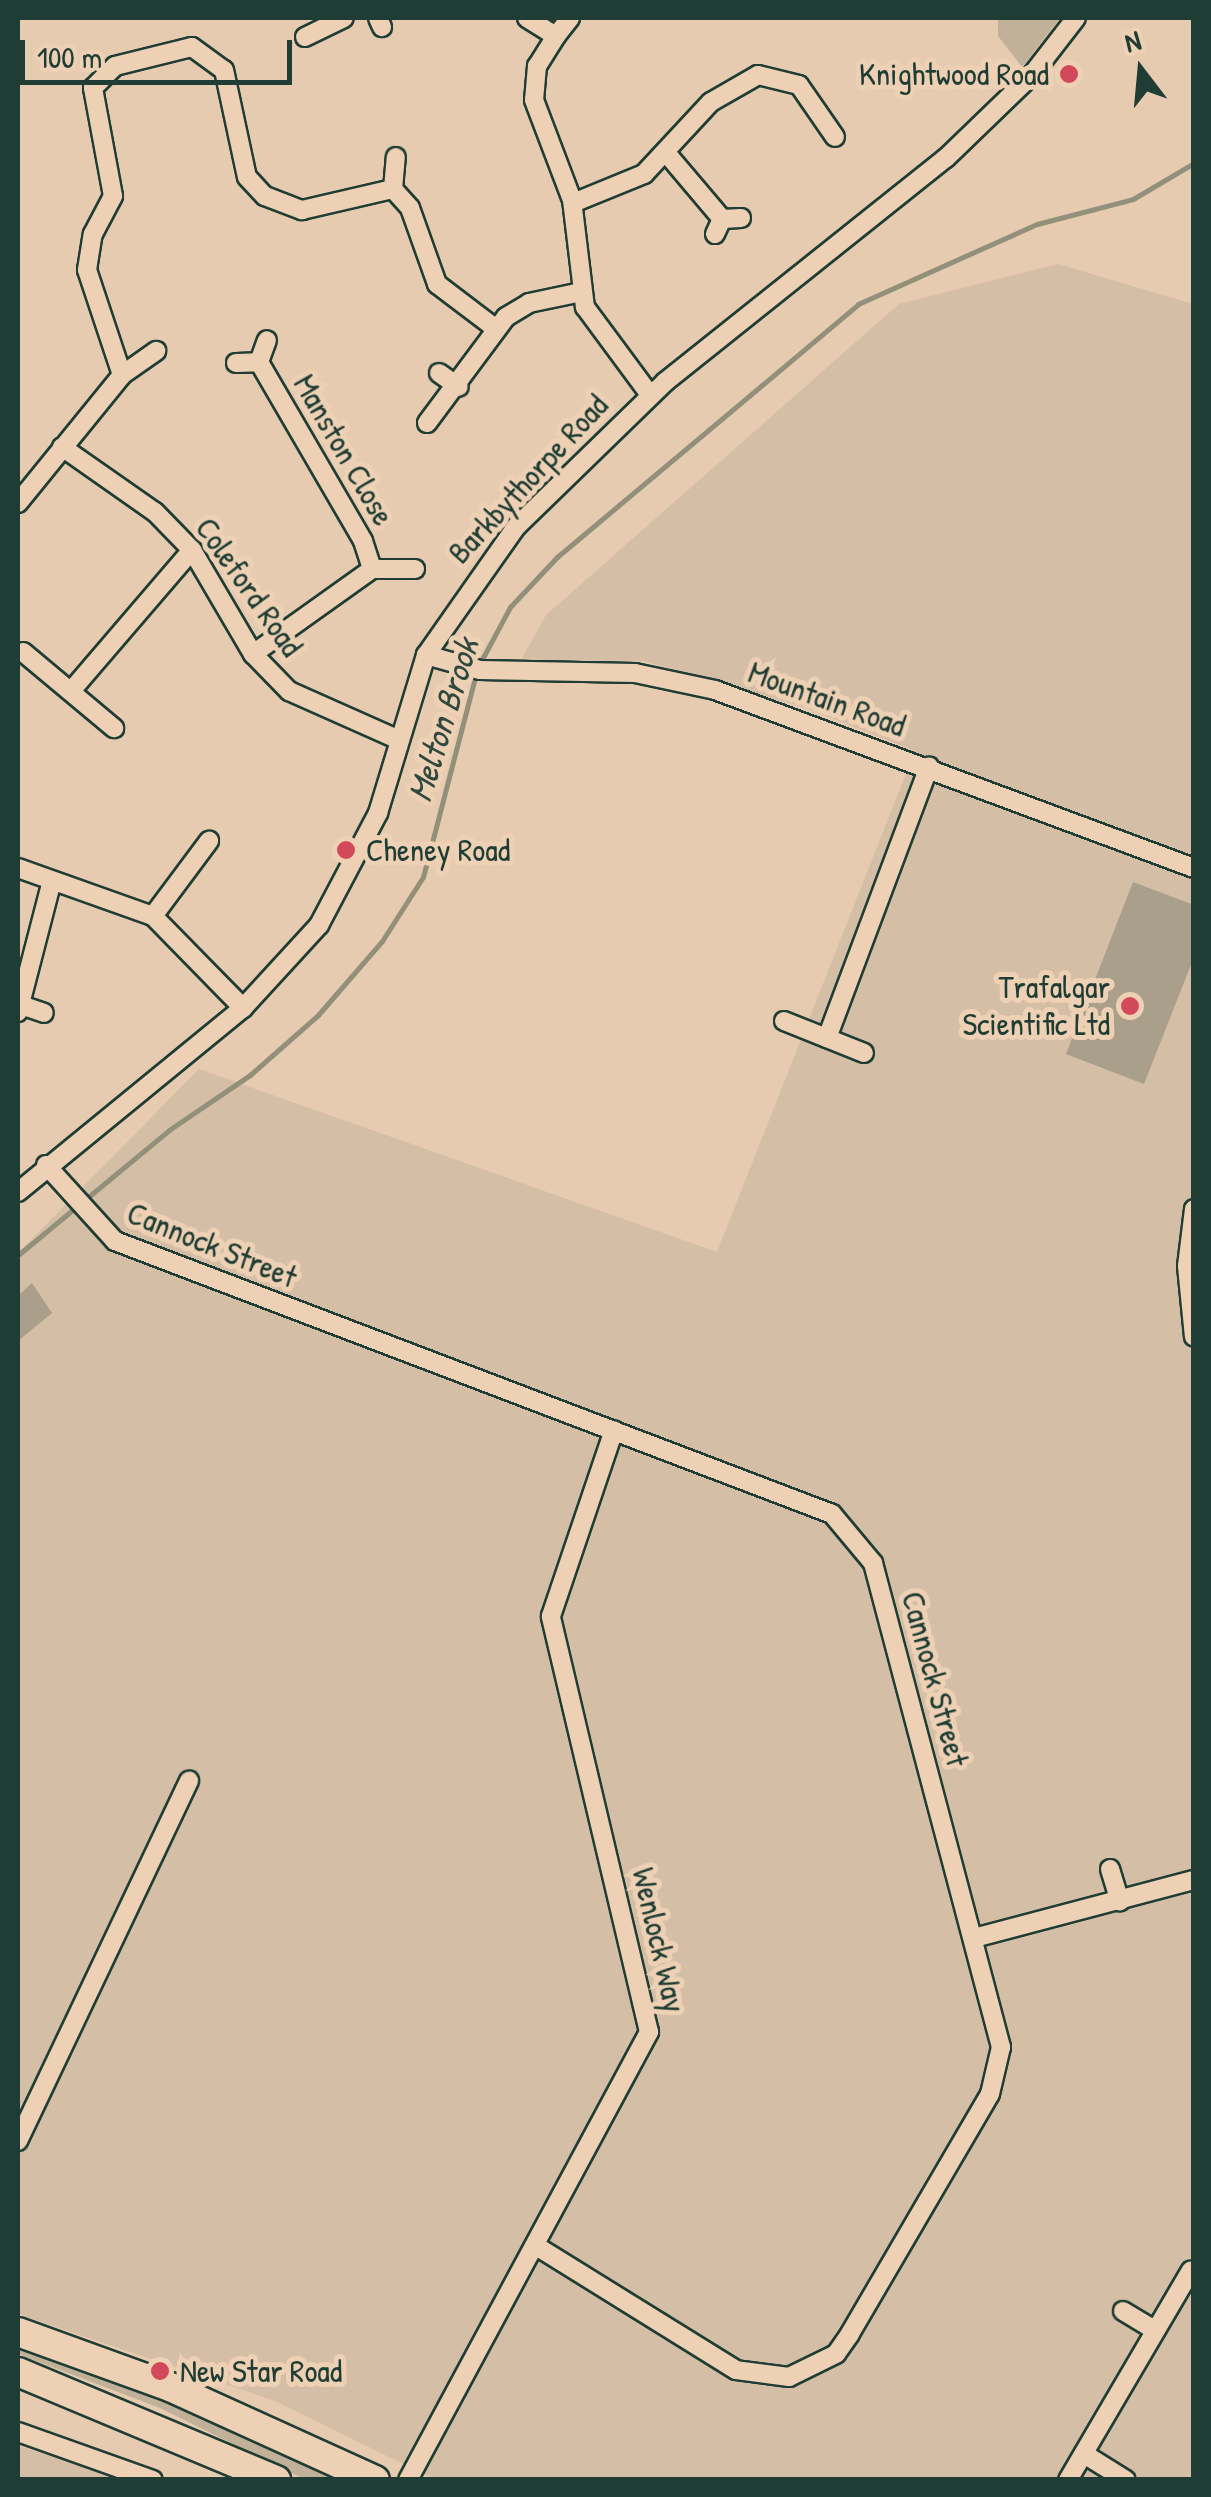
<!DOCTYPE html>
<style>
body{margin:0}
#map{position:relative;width:1211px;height:2497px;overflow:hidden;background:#e6cbb0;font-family:"Patrick Hand",sans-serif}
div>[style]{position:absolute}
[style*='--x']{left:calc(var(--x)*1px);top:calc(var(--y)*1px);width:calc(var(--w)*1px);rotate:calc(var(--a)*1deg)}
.built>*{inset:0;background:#d4bea5}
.green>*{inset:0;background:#c1b199}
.stream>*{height:5px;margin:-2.5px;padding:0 2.5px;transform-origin:2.5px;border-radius:2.5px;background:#928f7b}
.building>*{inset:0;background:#a99f8a}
.roads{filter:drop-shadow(2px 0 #1f3d34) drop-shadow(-2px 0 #1f3d34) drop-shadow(0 2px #1f3d34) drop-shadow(0 -2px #1f3d34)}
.minor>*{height:18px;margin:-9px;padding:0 9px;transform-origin:9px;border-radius:9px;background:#eed1b5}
.highway>*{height:28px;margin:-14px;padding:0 14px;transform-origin:14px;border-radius:14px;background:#eed1b5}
.dots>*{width:28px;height:28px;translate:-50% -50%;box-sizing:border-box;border:5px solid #eed1b5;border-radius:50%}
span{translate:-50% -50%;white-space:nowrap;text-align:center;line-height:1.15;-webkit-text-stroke:10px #eed1b5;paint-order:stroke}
.poi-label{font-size:32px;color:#1f3d34}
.right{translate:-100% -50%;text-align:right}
.left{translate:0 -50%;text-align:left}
.street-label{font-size:32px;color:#1f3d34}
.water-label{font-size:35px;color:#30493f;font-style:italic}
.frame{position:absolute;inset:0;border:20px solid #1f3d34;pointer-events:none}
.north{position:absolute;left:1091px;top:20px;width:100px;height:100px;-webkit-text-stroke:8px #eed1b5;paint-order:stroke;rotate:344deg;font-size:28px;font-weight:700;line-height:40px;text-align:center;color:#1f3d34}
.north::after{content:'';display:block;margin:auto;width:35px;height:45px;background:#1f3d34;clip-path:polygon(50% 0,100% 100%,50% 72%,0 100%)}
.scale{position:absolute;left:20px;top:40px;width:272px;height:45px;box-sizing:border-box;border:5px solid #1f3d34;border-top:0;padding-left:12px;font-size:30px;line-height:35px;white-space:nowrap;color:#1f3d34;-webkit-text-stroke:8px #eed1b5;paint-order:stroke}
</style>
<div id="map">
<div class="built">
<i style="clip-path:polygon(1058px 264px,1193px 304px,1193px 2479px,434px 2479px,275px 2401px,18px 2314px,18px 1253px,199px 1069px,717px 1252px,915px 751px,806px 708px,643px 661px,521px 660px,546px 615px,899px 304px)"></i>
<i style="clip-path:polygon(18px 2446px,119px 2477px,126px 2479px,18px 2479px)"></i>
</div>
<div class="green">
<i style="clip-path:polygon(998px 18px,1060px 18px,1022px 67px,998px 36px)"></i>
<i style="clip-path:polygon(18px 2342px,175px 2401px,352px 2479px,304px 2479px,160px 2408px,18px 2354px)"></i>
</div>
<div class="stream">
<i style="--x:480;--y:663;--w:64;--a:-61.8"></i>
<i style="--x:510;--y:607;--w:69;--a:-46.8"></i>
<i style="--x:557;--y:557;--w:393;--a:-40"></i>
<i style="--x:858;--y:304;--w:196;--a:-24.1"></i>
<i style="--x:1037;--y:224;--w:99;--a:-14.6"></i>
<i style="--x:1133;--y:199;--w:71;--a:-30.5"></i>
<i style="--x:18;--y:1255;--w:196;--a:-39.6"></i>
<i style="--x:169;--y:1130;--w:98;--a:-34.2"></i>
<i style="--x:250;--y:1075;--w:91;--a:-41.4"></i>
<i style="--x:318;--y:1015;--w:98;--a:-49.1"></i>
<i style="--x:382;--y:941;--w:76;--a:-57.4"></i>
<i style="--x:423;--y:877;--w:210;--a:-75.4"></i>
</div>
<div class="building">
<i style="clip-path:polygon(1133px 882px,1194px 905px,1194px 957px,1144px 1084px,1066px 1054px)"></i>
<i style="clip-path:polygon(32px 1283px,52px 1313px,18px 1341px,18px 1296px)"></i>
</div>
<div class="roads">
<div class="minor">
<i style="--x:378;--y:18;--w:10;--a:66"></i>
<i style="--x:527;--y:18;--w:34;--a:32"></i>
<i style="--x:556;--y:36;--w:36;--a:122"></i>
<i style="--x:537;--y:66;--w:34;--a:95"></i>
<i style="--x:534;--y:100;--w:107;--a:69.2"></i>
<i style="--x:572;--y:200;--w:108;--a:83.1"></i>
<i style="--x:585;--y:307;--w:109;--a:53.5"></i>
<i style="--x:556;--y:36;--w:23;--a:-52"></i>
<i style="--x:305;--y:37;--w:43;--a:-26"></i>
<i style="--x:668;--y:155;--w:84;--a:49.8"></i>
<i style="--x:393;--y:189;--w:32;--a:-85"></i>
<i style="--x:573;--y:203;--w:77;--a:-22.2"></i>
<i style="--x:644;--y:174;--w:98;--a:-47.1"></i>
<i style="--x:711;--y:102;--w:54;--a:-29.9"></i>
<i style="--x:758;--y:75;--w:42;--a:13.7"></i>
<i style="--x:799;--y:85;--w:63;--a:55.3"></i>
<i style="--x:715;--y:234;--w:17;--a:-65"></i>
<i style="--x:722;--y:219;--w:19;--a:-3"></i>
<i style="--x:259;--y:362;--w:207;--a:59.8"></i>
<i style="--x:363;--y:541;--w:29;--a:72"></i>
<i style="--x:236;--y:363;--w:23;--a:-2"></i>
<i style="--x:259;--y:362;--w:23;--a:-70"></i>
<i style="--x:439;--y:373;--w:24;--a:35"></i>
<i style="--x:122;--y:375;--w:111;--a:-108.4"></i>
<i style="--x:87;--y:270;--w:36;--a:-81"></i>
<i style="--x:93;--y:234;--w:43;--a:-62.2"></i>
<i style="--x:113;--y:196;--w:110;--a:-100.5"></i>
<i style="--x:93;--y:88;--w:31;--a:-45"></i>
<i style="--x:115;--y:66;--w:79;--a:-13.9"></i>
<i style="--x:192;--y:47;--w:39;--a:36"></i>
<i style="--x:224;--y:70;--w:109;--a:77.9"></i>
<i style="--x:247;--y:177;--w:26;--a:47"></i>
<i style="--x:265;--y:196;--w:40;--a:21"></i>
<i style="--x:302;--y:210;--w:93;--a:-13"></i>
<i style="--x:393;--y:189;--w:25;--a:48"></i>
<i style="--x:410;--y:208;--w:81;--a:70.4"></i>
<i style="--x:437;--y:284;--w:73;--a:37.2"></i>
<i style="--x:427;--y:423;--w:132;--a:-53.3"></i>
<i style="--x:506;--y:317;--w:27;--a:-31"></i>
<i style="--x:529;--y:303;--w:53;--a:-11.9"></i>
<i style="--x:62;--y:447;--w:113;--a:35"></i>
<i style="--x:155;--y:512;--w:53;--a:45.8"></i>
<i style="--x:192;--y:550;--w:121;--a:59.6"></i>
<i style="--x:253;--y:654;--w:52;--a:45.8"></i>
<i style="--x:289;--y:691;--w:120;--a:24"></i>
<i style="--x:18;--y:503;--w:165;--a:-50.9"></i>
<i style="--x:122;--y:375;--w:42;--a:-35.2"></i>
<i style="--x:23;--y:652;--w:119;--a:39.9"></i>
<i style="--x:253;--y:654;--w:146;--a:-35.5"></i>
<i style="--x:372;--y:569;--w:43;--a:0"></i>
<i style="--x:426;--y:655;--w:56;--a:15.5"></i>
<i style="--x:480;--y:670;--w:155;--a:1.1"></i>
<i style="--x:635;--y:673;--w:82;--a:12"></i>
<i style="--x:715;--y:690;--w:511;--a:20.39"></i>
<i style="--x:71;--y:691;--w:186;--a:-49.4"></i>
<i style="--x:18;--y:868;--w:143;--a:19.6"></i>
<i style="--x:153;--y:916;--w:129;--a:45.6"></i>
<i style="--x:153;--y:916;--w:94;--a:-53.3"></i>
<i style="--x:21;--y:1005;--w:24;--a:19"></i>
<i style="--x:18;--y:1012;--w:135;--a:-75.5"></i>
<i style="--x:784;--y:1021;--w:86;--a:21.8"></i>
<i style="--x:827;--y:1038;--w:290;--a:-69.4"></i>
<i style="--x:46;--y:1165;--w:103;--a:47.8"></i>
<i style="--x:115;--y:1241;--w:767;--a:20.84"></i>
<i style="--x:832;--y:1514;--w:64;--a:50.1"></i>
<i style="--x:873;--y:1563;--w:501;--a:75.19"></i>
<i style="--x:1001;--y:2047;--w:48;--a:103.2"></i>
<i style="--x:990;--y:2094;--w:278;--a:120.3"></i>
<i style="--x:850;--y:2334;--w:24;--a:125"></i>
<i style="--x:836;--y:2354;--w:52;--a:153.9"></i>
<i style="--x:789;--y:2377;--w:53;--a:-172.5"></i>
<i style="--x:736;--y:2370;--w:233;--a:-148.2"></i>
<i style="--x:18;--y:1192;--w:291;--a:-39.3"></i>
<i style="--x:243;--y:1008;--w:113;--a:-47.5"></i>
<i style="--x:319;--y:925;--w:127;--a:-62.2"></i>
<i style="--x:378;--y:813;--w:165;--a:-73.1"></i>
<i style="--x:426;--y:655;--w:156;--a:-54.9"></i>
<i style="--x:516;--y:527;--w:208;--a:-44.2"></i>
<i style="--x:665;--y:382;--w:359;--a:-38.6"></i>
<i style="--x:946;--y:158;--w:118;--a:-44"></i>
<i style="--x:1031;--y:76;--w:73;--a:-52.2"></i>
<i style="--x:1194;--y:1209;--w:57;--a:97"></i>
<i style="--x:1187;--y:1266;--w:71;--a:84.4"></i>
<i style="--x:1110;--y:1869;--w:34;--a:73"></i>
<i style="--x:974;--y:1938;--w:228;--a:-14.8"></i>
<i style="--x:18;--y:2141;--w:399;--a:-64.6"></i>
<i style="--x:1123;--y:2311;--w:37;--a:31"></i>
<i style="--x:18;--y:2432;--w:143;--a:19.6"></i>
<i style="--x:1084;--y:2454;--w:49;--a:31.8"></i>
<i style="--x:408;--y:2480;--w:509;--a:-61.72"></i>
<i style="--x:649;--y:2032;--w:427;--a:-103.3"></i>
<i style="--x:551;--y:1616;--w:196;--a:-71.3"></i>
<i style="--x:1068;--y:2480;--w:243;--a:-59.6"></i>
</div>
<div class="highway">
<i style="--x:18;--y:2332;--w:162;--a:19.9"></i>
<i style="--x:170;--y:2387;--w:225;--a:24.4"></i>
<i style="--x:18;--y:2372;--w:280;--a:22.7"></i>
</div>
</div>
<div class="dots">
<i style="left:1069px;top:74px;background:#d1495b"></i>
<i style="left:346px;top:850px;background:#d1495b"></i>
<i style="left:1130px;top:1006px;background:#d1495b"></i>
<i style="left:160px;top:2371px;background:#d1495b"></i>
</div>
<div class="poi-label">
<span class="right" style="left:1049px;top:74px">Knightwood Road</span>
<span class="left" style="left:366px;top:850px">Cheney Road</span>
<span class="right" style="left:1110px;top:1006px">Trafalgar<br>Scientific Ltd</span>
<span class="left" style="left:180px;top:2371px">New Star Road</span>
</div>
<div class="street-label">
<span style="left:344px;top:450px;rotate:60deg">Manston Close</span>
<span style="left:528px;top:479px;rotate:-47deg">Barkbythorpe Road</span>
<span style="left:249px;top:587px;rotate:55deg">Coleford Road</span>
<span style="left:827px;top:699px;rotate:20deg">Mountain Road</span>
<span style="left:212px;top:1245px;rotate:22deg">Cannock Street</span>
<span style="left:935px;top:1679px;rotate:75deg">Cannock Street</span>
<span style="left:659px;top:1940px;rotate:77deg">Wenlock Way</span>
</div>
<div class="water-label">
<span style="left:443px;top:720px;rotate:-73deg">Melton Brook</span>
</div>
<div class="frame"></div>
<div class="north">N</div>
<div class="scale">100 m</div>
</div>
